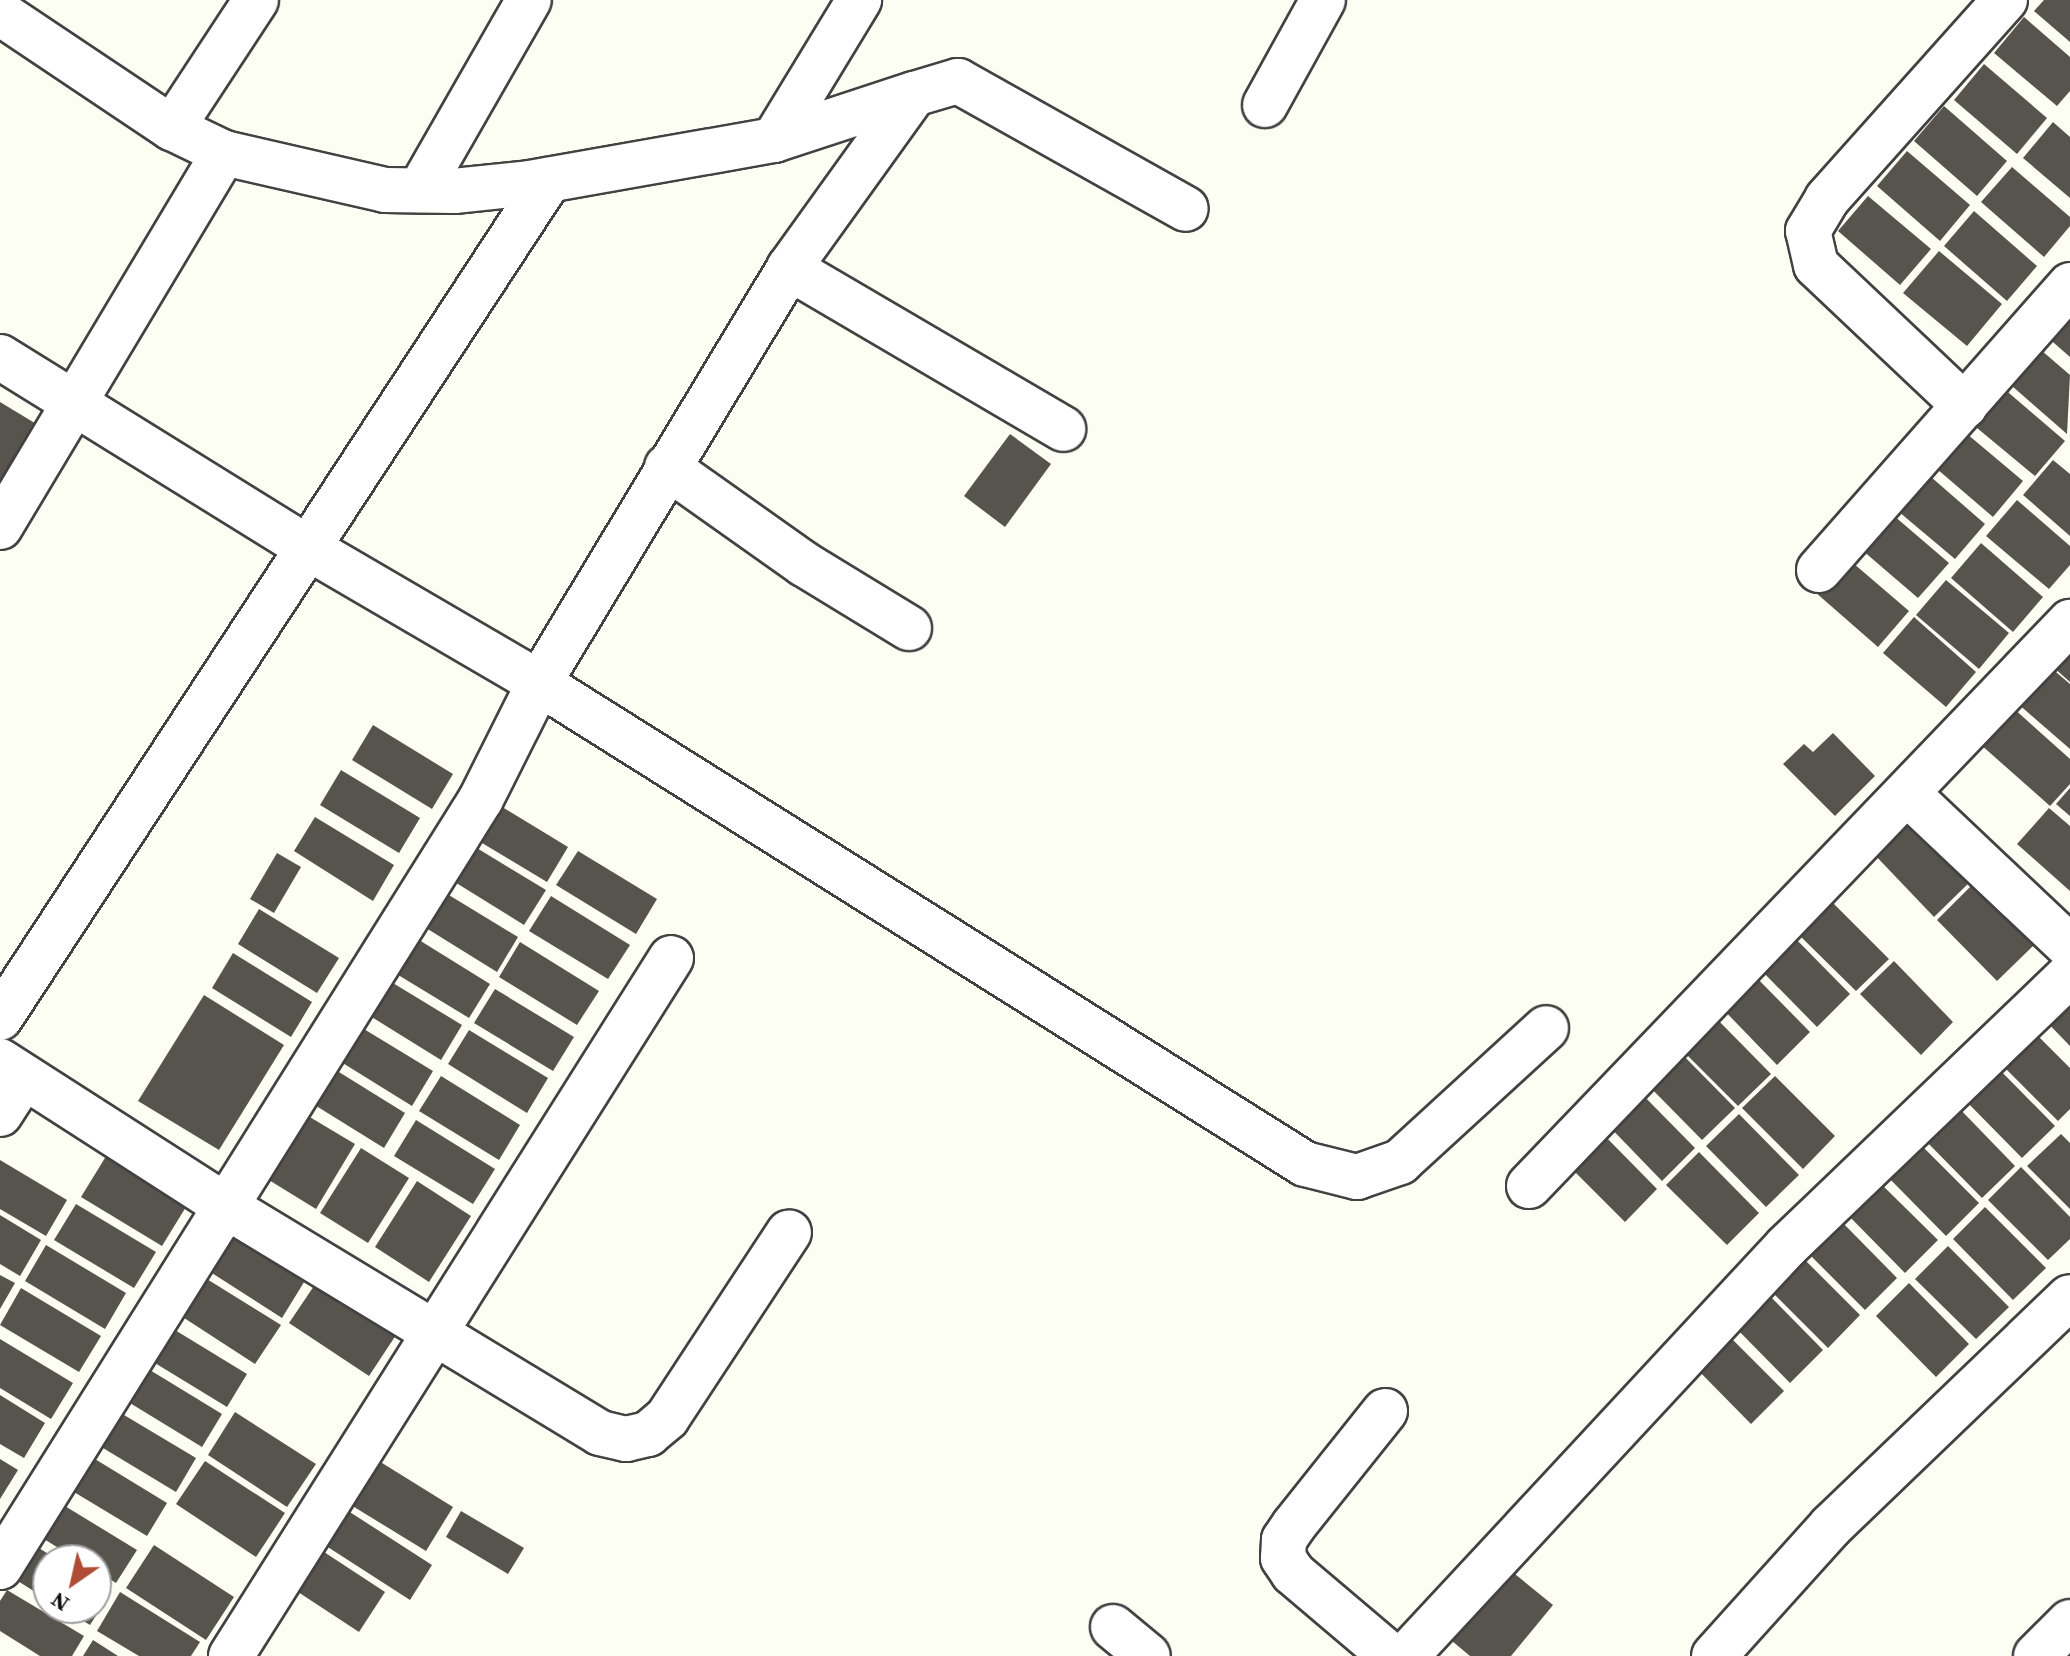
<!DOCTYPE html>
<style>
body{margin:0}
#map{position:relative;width:2070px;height:1656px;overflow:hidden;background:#fdfef3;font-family:"Source Serif 4",serif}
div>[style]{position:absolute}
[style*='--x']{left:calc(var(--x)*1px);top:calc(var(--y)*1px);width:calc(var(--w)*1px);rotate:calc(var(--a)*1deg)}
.building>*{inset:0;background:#57534d}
.roads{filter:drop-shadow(2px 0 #424242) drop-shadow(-2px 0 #424242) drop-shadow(0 2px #424242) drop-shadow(0 -2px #424242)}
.minor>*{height:44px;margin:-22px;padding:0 22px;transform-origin:22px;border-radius:22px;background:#fff}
span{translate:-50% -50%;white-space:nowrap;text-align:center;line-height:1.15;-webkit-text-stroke:8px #fff;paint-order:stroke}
.north{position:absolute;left:32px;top:1544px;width:80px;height:80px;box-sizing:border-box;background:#fff;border:2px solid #9f9f9f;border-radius:50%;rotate:214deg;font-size:22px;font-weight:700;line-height:32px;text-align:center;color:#0f0f0f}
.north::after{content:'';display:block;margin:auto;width:28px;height:36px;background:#b04c36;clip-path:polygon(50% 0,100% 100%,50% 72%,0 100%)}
</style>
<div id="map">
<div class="building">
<i style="clip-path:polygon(2044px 0,2070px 0,2070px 42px,2034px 11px)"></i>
<i style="clip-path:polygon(2024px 17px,2070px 57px,2070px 91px,2057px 106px,1994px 53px)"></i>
<i style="clip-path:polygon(1984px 64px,2047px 118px,2017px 154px,1954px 100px)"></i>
<i style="clip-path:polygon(1944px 106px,2007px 161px,1977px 196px,1914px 141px)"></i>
<i style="clip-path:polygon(2053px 122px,2070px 137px,2070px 198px,2023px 158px)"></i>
<i style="clip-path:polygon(1907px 151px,1970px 205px,1940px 241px,1877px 186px)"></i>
<i style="clip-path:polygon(2012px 167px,2070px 217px,2070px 226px,2044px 257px,1981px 202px)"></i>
<i style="clip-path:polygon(1868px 196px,1931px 249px,1900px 285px,1838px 231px)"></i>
<i style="clip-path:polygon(1974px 211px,2037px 266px,2007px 301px,1944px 246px)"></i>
<i style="clip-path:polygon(1939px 251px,2002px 304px,1967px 346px,1903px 293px)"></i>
<i style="clip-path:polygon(2070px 308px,2070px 357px,2046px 336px)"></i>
<i style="clip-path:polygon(2034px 344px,2070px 375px,2067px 434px,2004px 379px)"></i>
<i style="clip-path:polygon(2002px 387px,2065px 441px,2035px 476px,1971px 423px)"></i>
<i style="clip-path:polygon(0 402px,38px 425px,0 485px)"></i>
<i style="clip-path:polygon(1960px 428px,2023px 481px,1993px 517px,1930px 463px)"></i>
<i style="clip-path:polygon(1010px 434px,1051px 464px,1005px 527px,964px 496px)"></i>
<i style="clip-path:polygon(2053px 460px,2070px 474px,2070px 536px,2023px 495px)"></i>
<i style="clip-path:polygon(1923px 470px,1985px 524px,1955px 559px,1892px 506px)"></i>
<i style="clip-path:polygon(2017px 500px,2070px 546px,2070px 565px,2049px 589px,1986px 536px)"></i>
<i style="clip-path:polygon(1886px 509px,1949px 563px,1918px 598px,1855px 544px)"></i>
<i style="clip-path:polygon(1981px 543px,2043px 597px,2013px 632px,1951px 578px)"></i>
<i style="clip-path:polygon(1846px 557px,1909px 611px,1878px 647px,1815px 592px)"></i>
<i style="clip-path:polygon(1946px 580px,2009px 633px,1979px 669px,1916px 615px)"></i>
<i style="clip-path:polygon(1914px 617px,1976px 672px,1946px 707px,1883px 653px)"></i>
<i style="clip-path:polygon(2070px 645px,2070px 682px,2052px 666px)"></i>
<i style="clip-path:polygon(2050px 667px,2070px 684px,2070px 749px,2017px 703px)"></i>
<i style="clip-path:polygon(2012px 707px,2070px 759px,2070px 784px,2050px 806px,1980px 744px)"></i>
<i style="clip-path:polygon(373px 725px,453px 774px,432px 809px,352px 760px)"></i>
<i style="clip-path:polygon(1833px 733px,1875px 776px,1835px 816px,1783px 764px,1804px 744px,1813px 752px)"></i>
<i style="clip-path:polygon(341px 770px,420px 818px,399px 853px,320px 805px)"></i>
<i style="clip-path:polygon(2070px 788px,2070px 816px,2056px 804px)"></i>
<i style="clip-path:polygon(489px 799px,568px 847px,547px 882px,467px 834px)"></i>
<i style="clip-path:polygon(2049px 808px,2070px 826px,2070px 891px,2017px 844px)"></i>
<i style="clip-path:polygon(1914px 814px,1974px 878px,1934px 917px,1873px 853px)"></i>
<i style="clip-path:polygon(315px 817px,394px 865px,373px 901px,294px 851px)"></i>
<i style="clip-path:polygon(467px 842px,546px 890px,524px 925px,445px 876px)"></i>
<i style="clip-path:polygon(578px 851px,657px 899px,636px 934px,556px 885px)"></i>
<i style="clip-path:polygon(277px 853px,301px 867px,274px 913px,250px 899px)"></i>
<i style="clip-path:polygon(1977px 880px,2038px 941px,1997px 981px,1937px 920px)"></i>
<i style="clip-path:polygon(439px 889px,518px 937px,497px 972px,418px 923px)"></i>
<i style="clip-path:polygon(551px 896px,630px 945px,608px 979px,529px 931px)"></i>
<i style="clip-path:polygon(1828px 898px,1889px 959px,1856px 991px,1795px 931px)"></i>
<i style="clip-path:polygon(259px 909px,339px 958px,317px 993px,238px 944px)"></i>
<i style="clip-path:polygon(1790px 933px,1850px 994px,1817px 1027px,1757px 966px)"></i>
<i style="clip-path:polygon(411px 935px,490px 984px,469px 1018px,390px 970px)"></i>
<i style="clip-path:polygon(520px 942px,599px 991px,577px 1025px,499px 977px)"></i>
<i style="clip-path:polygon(233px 953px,312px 1002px,291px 1037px,212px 988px)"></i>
<i style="clip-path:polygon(1894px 961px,1953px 1022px,1921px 1055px,1860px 994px)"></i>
<i style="clip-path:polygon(1750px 971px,1810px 1032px,1777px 1065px,1717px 1003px)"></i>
<i style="clip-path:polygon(383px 977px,462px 1025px,441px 1060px,362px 1011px)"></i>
<i style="clip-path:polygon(2070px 987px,2070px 1046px,2041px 1016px)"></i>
<i style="clip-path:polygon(495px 989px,574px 1037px,553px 1071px,474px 1023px)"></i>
<i style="clip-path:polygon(204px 995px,284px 1045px,219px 1150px,138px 1101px)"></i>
<i style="clip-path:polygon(1711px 1013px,1771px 1074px,1738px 1106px,1677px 1045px)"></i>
<i style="clip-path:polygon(354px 1023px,433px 1071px,412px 1106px,333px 1057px)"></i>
<i style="clip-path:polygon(2030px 1028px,2070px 1068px,2070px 1109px,2058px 1121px,1998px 1061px)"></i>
<i style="clip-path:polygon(469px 1030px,548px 1078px,527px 1113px,448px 1064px)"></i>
<i style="clip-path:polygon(1675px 1047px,1735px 1108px,1702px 1140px,1642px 1079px)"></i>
<i style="clip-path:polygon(326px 1064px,405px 1113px,384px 1148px,305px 1099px)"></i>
<i style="clip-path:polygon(1994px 1064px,2055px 1126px,2022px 1158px,1962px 1097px)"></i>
<i style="clip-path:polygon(441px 1076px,520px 1125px,499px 1160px,419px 1111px)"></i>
<i style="clip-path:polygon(1775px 1076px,1835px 1136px,1803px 1169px,1742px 1108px)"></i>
<i style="clip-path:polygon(1635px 1087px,1695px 1148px,1662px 1181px,1602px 1119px)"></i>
<i style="clip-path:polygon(1955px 1104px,2015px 1166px,1982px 1198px,1922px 1137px)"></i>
<i style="clip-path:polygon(303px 1113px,355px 1144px,316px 1209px,264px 1177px)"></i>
<i style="clip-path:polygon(1739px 1114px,1799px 1175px,1766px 1207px,1706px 1146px)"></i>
<i style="clip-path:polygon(416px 1120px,495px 1169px,473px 1204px,394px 1156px)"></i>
<i style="clip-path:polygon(1597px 1128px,1657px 1189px,1625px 1222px,1564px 1161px)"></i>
<i style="clip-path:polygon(2061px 1134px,2070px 1143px,2070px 1209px,2027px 1166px)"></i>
<i style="clip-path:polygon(1919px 1143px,1979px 1203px,1946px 1236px,1886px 1175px)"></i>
<i style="clip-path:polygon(361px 1148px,409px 1178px,368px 1243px,320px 1213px)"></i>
<i style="clip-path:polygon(1699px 1152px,1759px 1213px,1727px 1245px,1666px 1185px)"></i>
<i style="clip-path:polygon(108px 1153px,189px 1202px,162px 1246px,81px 1197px)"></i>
<i style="clip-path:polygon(0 1160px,67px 1200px,46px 1236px,0 1209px)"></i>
<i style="clip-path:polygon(2021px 1167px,2070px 1217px,2070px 1239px,2048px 1260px,1988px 1200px)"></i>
<i style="clip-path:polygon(1877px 1180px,1938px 1240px,1905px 1273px,1845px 1212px)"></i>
<i style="clip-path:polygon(417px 1181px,471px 1216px,429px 1282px,375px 1247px)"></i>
<i style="clip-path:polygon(76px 1204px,156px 1252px,134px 1288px,54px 1240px)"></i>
<i style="clip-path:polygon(1985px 1207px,2046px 1268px,2013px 1300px,1953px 1239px)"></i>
<i style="clip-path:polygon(0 1215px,41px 1240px,20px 1276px,0 1264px)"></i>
<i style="clip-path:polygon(1837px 1217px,1897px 1278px,1865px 1310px,1804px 1249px)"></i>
<i style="clip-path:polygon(230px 1222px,309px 1274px,282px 1318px,201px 1266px)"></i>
<i style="clip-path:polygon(46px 1245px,126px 1293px,105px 1329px,25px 1281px)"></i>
<i style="clip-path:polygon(1948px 1246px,2009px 1307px,1976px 1339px,1915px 1279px)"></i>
<i style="clip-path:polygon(1800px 1255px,1860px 1315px,1828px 1348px,1767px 1287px)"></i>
<i style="clip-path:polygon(0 1275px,15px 1283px,0 1309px)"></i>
<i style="clip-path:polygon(202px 1276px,281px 1325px,255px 1364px,178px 1314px)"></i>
<i style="clip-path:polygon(318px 1280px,398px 1332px,369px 1376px,289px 1323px)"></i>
<i style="clip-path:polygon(1909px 1283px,1969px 1344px,1936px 1377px,1876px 1316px)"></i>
<i style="clip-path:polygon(21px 1288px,101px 1336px,79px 1372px,0 1325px)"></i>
<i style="clip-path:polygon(1763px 1289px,1823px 1350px,1790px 1383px,1730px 1322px)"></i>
<i style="clip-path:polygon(170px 1327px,247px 1374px,227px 1407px,150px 1360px)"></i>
<i style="clip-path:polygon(1723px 1330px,1784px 1391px,1751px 1424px,1691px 1363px)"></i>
<i style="clip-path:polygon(0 1339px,73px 1383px,51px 1419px,0 1388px)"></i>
<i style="clip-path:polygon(145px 1367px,222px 1414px,202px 1447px,125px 1400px)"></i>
<i style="clip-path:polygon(0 1395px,45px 1423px,24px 1458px,0 1444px)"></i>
<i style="clip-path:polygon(119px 1412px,196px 1458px,176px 1492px,98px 1445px)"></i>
<i style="clip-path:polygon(235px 1412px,316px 1464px,287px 1507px,208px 1455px)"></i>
<i style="clip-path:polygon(90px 1456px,167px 1503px,147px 1536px,69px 1489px)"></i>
<i style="clip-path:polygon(374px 1458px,453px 1507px,426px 1551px,346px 1502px)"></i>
<i style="clip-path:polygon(0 1459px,18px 1470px,0 1499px)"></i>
<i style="clip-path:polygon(205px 1461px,285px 1513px,256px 1557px,176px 1504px)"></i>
<i style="clip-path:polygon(60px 1503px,137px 1550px,116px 1583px,96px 1571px,96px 1560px,78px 1560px,39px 1536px)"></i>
<i style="clip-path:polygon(342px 1507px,432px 1565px,410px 1600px,320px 1542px)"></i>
<i style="clip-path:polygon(461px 1511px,524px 1548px,508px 1574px,446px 1537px)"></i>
<i style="clip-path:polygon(34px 1545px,58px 1560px,48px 1560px,48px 1600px,13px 1578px)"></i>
<i style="clip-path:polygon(154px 1545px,234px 1597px,206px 1640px,126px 1588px)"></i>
<i style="clip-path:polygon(321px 1550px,385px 1592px,359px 1632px,295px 1590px)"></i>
<i style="clip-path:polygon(1510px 1570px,1553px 1605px,1511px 1656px,1470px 1656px,1452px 1641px)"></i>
<i style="clip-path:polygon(96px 1583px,111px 1592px,90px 1625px,62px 1608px,96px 1608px)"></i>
<i style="clip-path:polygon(7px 1590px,84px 1636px,72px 1656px,40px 1656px,0 1631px,0 1601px)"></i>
<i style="clip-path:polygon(120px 1592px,200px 1642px,191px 1656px,139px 1656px,97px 1631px)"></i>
<i style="clip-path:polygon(93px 1640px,118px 1656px,83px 1656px)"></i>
</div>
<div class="roads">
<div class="minor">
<i style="--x:0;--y:13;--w:207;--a:33.8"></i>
<i style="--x:172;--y:128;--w:58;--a:25.7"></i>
<i style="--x:224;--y:153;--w:165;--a:12.9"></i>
<i style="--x:385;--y:190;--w:69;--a:0.8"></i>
<i style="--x:454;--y:191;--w:76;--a:-6"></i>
<i style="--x:530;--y:183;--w:248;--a:-10"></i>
<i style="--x:914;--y:94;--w:46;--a:-16.5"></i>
<i style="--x:958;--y:81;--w:261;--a:29.3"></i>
<i style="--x:1265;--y:105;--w:120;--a:-61.1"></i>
<i style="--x:172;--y:128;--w:153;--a:-56.7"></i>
<i style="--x:420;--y:190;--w:219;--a:-60.2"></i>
<i style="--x:789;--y:268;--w:318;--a:30.4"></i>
<i style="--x:0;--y:357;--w:365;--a:31.8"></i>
<i style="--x:310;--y:549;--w:265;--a:30.3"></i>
<i style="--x:539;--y:683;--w:904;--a:32.13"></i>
<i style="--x:1305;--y:1164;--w:54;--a:14"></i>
<i style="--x:1357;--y:1177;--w:46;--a:-19.2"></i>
<i style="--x:1400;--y:1162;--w:198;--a:-42.5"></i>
<i style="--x:1965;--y:406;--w:205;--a:-136.6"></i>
<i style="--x:1816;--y:265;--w:35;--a:-103"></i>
<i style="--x:1808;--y:231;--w:37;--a:-59"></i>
<i style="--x:1827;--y:199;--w:267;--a:-48.2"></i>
<i style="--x:667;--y:467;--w:168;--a:35.3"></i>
<i style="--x:804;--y:564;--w:123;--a:31.4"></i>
<i style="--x:0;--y:527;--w:436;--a:-59.1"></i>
<i style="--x:1819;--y:570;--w:380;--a:-48.6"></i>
<i style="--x:1909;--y:795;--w:221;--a:43.4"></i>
<i style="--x:0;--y:1018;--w:1002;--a:-56.77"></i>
<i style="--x:0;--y:1061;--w:270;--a:32.7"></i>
<i style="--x:227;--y:1207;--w:436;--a:31.2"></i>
<i style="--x:600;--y:1433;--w:27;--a:13"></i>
<i style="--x:626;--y:1439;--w:23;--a:-13"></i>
<i style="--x:648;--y:1434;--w:25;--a:-40"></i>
<i style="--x:667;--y:1418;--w:222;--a:-56.7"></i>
<i style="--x:0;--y:1114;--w:44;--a:-57"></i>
<i style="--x:1529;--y:1186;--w:782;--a:-46.19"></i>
<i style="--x:1385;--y:1411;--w:146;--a:128.6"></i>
<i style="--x:1294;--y:1525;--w:18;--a:124"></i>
<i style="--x:1284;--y:1540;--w:18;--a:93"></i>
<i style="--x:1283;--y:1558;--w:18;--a:56"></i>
<i style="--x:1293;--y:1573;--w:128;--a:40.3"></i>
<i style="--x:0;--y:1567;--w:906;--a:-57.94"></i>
<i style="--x:481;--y:799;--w:130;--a:-63.4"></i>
<i style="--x:539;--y:683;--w:484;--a:-58.9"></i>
<i style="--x:789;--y:268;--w:214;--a:-54.3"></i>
<i style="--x:914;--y:94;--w:147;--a:161.8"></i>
<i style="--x:774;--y:140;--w:164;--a:-58.7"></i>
<i style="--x:1113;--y:1627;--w:45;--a:39.6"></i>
<i style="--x:231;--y:1656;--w:825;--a:-57.77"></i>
<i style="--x:1406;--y:1656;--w:558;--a:-47.1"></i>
<i style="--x:1786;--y:1247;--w:393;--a:-43.8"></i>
<i style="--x:1714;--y:1656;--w:173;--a:-48"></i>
<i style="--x:1830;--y:1527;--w:332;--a:-43.8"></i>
<i style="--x:2036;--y:1656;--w:48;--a:-45"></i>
</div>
</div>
<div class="north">N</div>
</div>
